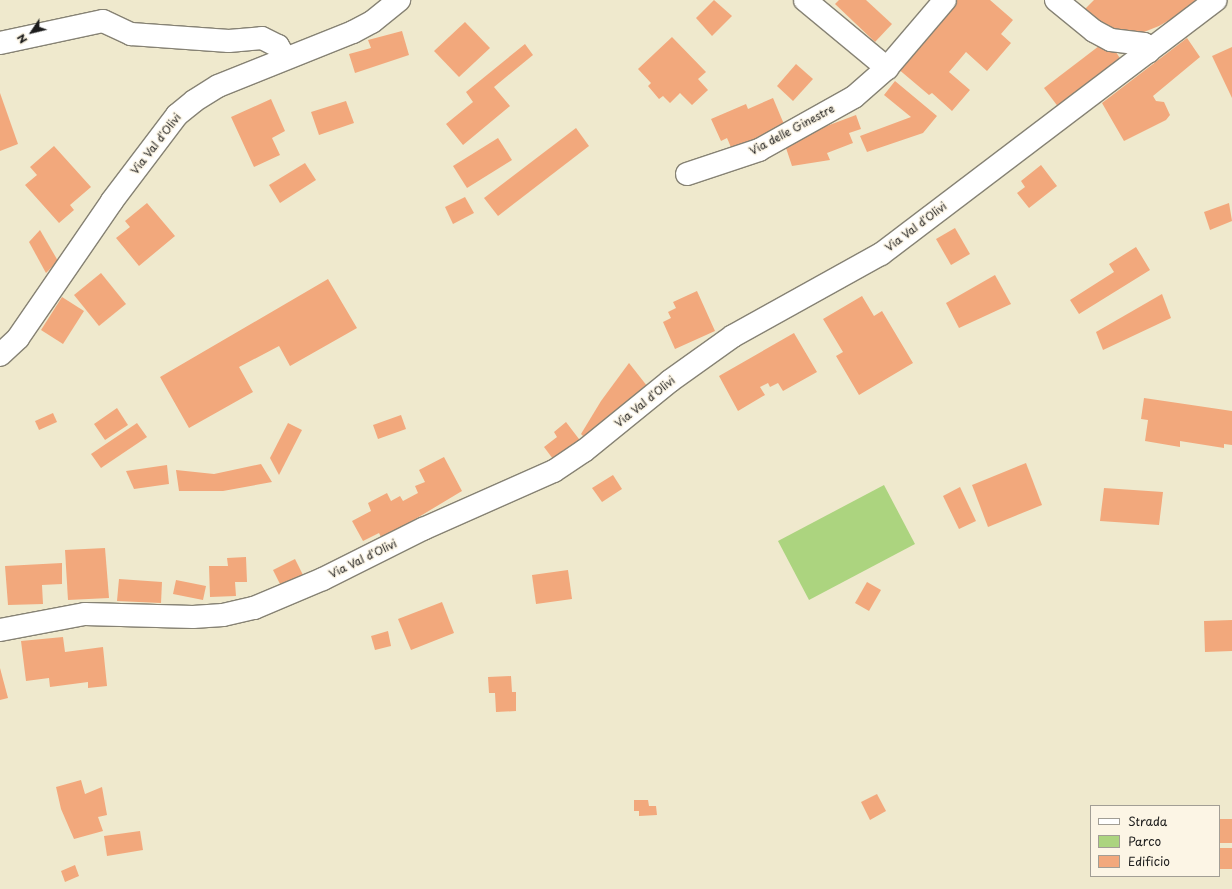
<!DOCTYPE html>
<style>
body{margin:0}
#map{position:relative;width:1232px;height:889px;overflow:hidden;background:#efe9cd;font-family:"Playpen Sans",sans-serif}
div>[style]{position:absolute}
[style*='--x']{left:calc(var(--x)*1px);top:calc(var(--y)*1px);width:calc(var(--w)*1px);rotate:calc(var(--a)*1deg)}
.green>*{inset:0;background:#acd47f}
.building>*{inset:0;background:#f2a87c}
.roads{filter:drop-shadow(1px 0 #868274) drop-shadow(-1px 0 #868274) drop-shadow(0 1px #868274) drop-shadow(0 -1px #868274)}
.minor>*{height:22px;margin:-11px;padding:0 11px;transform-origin:11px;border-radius:11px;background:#fff}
.tertiary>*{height:22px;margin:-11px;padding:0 11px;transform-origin:11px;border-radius:11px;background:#fff}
span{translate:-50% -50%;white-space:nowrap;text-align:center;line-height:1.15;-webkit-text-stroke:3px #fcf5e5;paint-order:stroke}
.street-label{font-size:11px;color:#1c1c1c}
.legend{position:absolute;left:1090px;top:805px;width:130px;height:72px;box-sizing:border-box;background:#fcf5e5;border:1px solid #a29e95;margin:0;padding:5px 7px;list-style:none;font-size:12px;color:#1c1c1c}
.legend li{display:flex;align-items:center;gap:8px;height:20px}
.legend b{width:20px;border:1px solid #a29e95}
.north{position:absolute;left:12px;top:12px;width:40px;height:40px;-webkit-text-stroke:3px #fcf5e5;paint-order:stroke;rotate:235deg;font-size:11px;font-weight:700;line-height:16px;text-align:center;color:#1c1c1c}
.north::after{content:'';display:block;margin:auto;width:14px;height:18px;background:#1c1c1c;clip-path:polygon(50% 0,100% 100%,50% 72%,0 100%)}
</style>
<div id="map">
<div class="green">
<i style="clip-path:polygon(884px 485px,915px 544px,809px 600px,778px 541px)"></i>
</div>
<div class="building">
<i style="clip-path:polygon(714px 0,732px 16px,712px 36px,696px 18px)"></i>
<i style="clip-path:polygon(839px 0,866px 0,892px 24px,875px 42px,835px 4px)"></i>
<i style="clip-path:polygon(956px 0,990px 0,1013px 20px,1001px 34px,1011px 43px,987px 71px,966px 52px,949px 72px,970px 90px,952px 111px,932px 93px,929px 95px,897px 68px)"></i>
<i style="clip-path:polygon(1094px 0,1204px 0,1159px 26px,1144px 32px,1112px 36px,1082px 12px)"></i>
<i style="clip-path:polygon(465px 22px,490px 48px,459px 77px,434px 51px)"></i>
<i style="clip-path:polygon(402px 31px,409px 55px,355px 73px,349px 54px,371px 48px,368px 40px)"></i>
<i style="clip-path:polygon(672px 37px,706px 72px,698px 79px,708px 90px,692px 105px,680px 93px,670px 103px,663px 96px,659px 99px,648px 86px,651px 83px,638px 69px)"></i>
<i style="clip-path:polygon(1187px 38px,1200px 57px,1153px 96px,1156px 101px,1164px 102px,1170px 115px,1166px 120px,1124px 141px,1102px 103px)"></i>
<i style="clip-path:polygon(525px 44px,533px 55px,494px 87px,510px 106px,463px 145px,446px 124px,473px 102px,466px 92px)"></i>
<i style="clip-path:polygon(1099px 46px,1116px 52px,1121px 60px,1059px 108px,1044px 88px)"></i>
<i style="clip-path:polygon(1232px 47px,1232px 98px,1212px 56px)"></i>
<i style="clip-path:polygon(796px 64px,813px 79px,793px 101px,777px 86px)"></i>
<i style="clip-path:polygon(895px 81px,937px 116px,923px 133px,867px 152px,860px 136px,911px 117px,884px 95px)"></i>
<i style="clip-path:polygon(0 93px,18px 144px,0 151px)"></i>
<i style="clip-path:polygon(773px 98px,786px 129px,733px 152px,727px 138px,721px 141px,711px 119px,746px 104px,748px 109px)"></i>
<i style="clip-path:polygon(271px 99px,285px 131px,272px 138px,280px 155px,254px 167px,231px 117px)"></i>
<i style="clip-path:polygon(346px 101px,354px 123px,319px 135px,311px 112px)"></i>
<i style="clip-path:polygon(856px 115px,861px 129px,849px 133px,853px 143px,827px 153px,830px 160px,792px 166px,784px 142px)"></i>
<i style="clip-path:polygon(576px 128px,589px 146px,498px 216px,484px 198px)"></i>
<i style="clip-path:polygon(498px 138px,512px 160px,467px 188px,453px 166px)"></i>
<i style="clip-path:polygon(54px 146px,91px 187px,70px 205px,74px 210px,59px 223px,25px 185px,37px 175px,30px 167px)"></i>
<i style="clip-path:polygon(305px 163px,316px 180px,280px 203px,269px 185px)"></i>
<i style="clip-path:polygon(1041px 165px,1057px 186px,1029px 208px,1017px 193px,1025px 187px,1021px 181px)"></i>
<i style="clip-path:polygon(465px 197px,474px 213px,453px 224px,445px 207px)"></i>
<i style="clip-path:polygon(147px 203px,175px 236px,139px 266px,116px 238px,130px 227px,125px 221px)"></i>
<i style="clip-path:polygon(1229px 203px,1232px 221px,1210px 230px,1204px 212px)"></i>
<i style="clip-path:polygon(955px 228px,970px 254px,951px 265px,936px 239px)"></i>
<i style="clip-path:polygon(40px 230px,58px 261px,46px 273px,29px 242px)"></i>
<i style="clip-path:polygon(1136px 247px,1150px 270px,1079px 314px,1070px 300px,1114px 272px,1109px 264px)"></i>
<i style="clip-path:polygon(101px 273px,126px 304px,99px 326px,74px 295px)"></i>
<i style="clip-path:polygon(995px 275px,1011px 304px,959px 328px,946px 303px)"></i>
<i style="clip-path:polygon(328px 279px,357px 328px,290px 366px,279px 346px,239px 367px,253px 392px,189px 428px,160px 377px)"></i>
<i style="clip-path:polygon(697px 291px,715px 331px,675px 349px,663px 322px,671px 318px,668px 312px,676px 308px,673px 302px)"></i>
<i style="clip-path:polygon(1162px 294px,1171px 318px,1103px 350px,1096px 332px)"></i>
<i style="clip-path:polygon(862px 296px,874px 316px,882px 311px,913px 363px,859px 395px,836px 356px,843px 352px,823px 319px)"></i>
<i style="clip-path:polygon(62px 297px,84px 311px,63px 344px,41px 330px)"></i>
<i style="clip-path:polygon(794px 333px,817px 372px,783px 391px,778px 383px,770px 387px,768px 383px,760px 387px,765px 395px,738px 411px,719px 376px)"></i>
<i style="clip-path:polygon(629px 363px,651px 391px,588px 441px,581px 434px,601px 401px)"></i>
<i style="clip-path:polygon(1144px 398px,1232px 411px,1232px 445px,1224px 444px,1224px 448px,1180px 441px,1180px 447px,1145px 441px,1148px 420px,1141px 419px)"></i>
<i style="clip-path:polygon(117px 408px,128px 425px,105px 440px,94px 424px)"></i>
<i style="clip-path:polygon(53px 413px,57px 422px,39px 430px,35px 421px)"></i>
<i style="clip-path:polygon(401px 415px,406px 429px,378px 439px,373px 425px)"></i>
<i style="clip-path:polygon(566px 422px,582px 443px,556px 463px,544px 447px,557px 437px,554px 432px)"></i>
<i style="clip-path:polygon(137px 423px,147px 437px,101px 468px,91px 454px)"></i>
<i style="clip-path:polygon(288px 423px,302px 430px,279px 475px,270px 458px)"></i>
<i style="clip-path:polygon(444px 457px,462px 491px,382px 539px,379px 533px,363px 541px,352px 521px,371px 511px,368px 503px,387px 493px,391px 501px,400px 496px,403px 501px,418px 493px,415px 486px,425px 482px,419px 470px)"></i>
<i style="clip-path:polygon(1026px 463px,1042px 505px,988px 527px,972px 485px)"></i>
<i style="clip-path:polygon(261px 464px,272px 482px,223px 491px,179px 491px,176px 470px,214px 474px)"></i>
<i style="clip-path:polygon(167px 465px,169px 484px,134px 489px,126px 471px)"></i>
<i style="clip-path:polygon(613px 475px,622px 489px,602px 502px,592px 488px)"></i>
<i style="clip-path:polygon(960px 487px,976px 521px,959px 529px,943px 496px)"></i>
<i style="clip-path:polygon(1104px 488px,1163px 492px,1159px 525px,1100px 521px)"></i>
<i style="clip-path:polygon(105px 548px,109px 598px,68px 600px,65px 550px)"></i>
<i style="clip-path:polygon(246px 557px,247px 582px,235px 582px,236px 596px,210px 597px,209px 566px,228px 566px,227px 558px)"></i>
<i style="clip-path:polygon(295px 559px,303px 575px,281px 586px,273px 570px)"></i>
<i style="clip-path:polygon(62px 563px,62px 584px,42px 585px,43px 604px,8px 605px,5px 566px)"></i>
<i style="clip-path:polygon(568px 570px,572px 599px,536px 604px,532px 575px)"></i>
<i style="clip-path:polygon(119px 579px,162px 582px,161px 603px,117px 601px)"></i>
<i style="clip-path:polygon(176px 580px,206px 586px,203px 600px,173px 594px)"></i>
<i style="clip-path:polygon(867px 582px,881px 590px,869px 611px,855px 603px)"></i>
<i style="clip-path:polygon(442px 602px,454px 633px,411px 650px,398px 619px)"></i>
<i style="clip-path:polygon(1232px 620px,1232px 651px,1205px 652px,1204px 621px)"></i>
<i style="clip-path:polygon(388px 631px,391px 646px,375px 650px,371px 636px)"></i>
<i style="clip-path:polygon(63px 637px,65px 652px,103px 647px,107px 686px,88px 688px,88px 682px,50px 687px,49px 678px,26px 681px,21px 641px)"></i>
<i style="clip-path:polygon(0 668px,8px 698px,0 700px)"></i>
<i style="clip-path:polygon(511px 676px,512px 692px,516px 692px,516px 711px,496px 712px,495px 693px,489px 693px,488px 677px)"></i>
<i style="clip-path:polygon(81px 780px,85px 794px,102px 787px,107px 815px,98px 817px,103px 831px,74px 839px,61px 809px,56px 787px)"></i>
<i style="clip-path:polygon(877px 794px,886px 811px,870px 820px,861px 802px)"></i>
<i style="clip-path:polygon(634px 800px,648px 800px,649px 806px,656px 806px,657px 815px,639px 816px,639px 811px,634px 811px)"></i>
<i style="clip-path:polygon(1219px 819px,1232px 819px,1232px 843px,1219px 843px)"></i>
<i style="clip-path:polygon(140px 831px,143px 850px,107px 856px,104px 836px)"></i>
<i style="clip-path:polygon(1219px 848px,1232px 848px,1232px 869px,1219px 869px)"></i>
<i style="clip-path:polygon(75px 865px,79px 876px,65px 882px,61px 871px)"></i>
</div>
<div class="roads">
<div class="minor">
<i style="--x:805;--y:0;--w:107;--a:39.7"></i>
<i style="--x:1056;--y:0;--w:49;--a:39.2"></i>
<i style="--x:1094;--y:31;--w:19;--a:28"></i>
<i style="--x:1111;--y:40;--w:33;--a:7"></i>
<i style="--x:1144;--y:44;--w:9;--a:58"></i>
<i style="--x:0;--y:43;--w:105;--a:-12.1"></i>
<i style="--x:103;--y:21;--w:31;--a:25"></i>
<i style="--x:131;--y:34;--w:98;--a:4.1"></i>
<i style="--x:229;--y:41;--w:33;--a:-5"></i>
<i style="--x:262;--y:38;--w:18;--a:27"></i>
<i style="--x:278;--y:46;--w:14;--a:60"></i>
<i style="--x:687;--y:174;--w:76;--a:-18.4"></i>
<i style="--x:759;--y:150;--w:109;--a:-29.2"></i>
<i style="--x:854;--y:97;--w:44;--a:-41.3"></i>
<i style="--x:887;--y:68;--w:89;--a:-49.5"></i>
</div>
<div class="tertiary">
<i style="--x:0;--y:355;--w:25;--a:-43"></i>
<i style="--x:18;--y:338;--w:166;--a:-55.5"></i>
<i style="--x:112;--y:201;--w:108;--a:-52.9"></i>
<i style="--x:177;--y:115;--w:22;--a:-39"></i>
<i style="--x:194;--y:101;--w:28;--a:-32"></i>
<i style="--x:218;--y:86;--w:145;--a:-21.8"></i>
<i style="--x:353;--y:32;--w:21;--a:-28"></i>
<i style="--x:372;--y:22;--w:35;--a:-39"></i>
<i style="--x:0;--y:630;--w:86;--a:-10.7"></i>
<i style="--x:85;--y:614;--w:108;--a:1.6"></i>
<i style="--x:193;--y:617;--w:30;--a:-4"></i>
<i style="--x:223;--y:615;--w:32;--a:-13"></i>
<i style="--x:254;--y:608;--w:75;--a:-22.8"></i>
<i style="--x:323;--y:579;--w:112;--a:-26.6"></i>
<i style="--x:423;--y:529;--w:143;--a:-23.9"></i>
<i style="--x:554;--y:471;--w:36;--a:-34"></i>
<i style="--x:584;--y:451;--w:111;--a:-39.1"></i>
<i style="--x:670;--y:381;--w:77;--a:-35.5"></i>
<i style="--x:733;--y:336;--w:169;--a:-29"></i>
<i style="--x:881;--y:254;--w:420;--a:-37.2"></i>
</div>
</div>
<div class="street-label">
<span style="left:792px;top:130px;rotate:-28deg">Via delle Ginestre</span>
<span style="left:156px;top:144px;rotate:-52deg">Via Val d'Olivi</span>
<span style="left:916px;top:227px;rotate:-37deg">Via Val d'Olivi</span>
<span style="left:645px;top:402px;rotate:-39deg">Via Val d'Olivi</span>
<span style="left:363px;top:559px;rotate:-26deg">Via Val d'Olivi</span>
</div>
<ul class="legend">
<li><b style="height:5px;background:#fff"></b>Strada</li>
<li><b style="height:11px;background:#acd47f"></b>Parco</li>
<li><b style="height:11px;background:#f2a87c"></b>Edificio</li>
</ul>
<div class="north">N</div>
</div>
